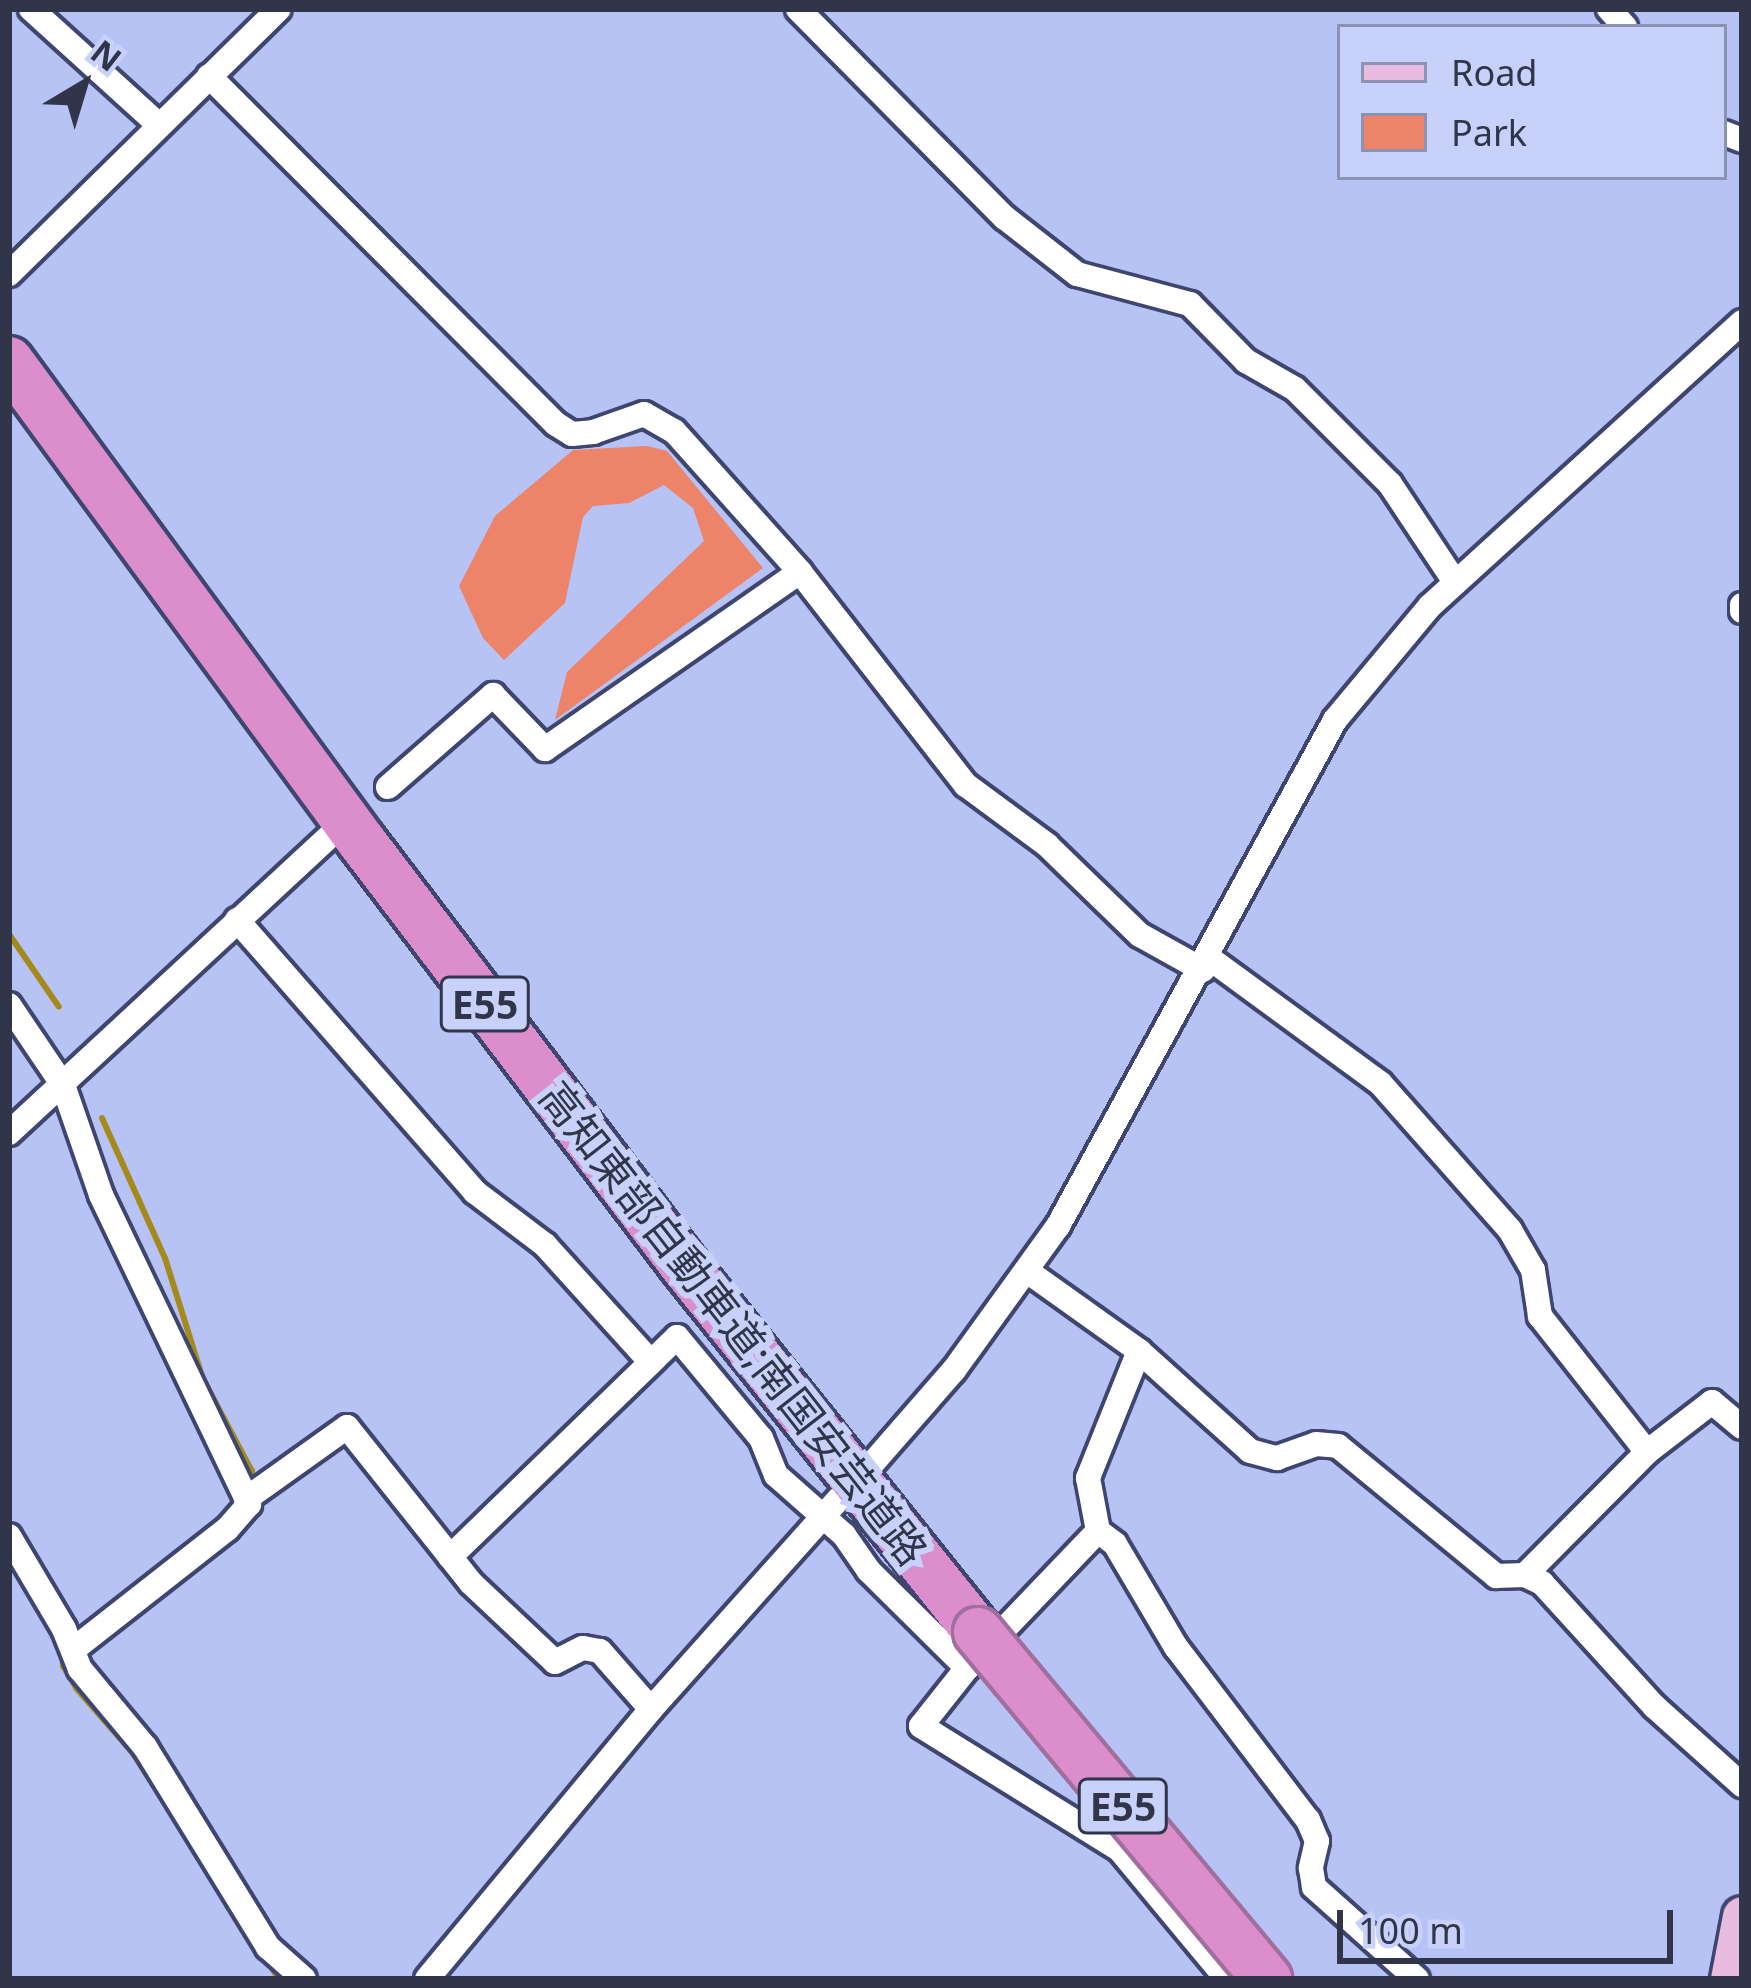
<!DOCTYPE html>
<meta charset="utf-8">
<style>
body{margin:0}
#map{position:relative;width:1751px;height:1988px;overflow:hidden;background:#b7c3f5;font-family:"Noto Sans","Noto Sans JP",sans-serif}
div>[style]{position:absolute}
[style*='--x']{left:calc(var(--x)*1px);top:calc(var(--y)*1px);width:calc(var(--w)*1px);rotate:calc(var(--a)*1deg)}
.green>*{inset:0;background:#ed8369}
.stream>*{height:6px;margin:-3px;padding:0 3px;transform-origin:3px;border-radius:3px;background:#a48a1c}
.roads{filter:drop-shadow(3px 0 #3e4670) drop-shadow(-3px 0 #3e4670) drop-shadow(0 3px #3e4670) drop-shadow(0 -3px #3e4670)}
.minor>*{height:24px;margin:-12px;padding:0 12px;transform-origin:12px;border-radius:12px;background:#fff}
.primary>*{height:39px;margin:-19.5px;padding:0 19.5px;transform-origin:19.5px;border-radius:19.5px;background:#e9bbe0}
.motorway>*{height:48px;margin:-24px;padding:0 24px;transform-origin:24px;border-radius:24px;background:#db8ecb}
.bridges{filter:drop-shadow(3px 0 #a06f9e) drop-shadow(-3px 0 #a06f9e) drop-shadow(0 3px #a06f9e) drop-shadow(0 -3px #a06f9e)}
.motorway-bridge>*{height:48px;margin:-24px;padding:0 24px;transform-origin:24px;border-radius:24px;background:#db8ecb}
span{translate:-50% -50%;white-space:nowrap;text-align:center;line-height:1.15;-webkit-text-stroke:12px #c7d1f9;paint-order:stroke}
.shield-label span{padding:3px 9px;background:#c7d1f9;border:3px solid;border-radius:9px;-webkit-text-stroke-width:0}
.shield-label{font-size:39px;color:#313549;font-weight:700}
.street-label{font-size:42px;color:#313549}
.frame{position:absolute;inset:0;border:12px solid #313549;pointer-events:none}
.legend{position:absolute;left:1337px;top:24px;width:390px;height:156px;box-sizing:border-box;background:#c7d1f9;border:3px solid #8b93b3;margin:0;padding:15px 21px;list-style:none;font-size:36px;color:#313549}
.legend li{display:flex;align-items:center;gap:24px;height:60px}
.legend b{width:60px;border:3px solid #8b93b3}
.north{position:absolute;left:24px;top:24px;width:120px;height:120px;-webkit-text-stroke:9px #c7d1f9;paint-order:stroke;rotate:38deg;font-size:33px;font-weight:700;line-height:48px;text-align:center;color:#313549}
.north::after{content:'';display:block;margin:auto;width:42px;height:54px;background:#313549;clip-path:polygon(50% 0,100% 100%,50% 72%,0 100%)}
.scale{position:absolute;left:1337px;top:1910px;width:336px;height:54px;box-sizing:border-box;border:6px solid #313549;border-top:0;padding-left:15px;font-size:36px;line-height:42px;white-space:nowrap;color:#313549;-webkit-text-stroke:9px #c7d1f9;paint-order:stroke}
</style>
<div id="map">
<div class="green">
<i style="clip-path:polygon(647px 446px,667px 451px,763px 568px,555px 720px,567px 672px,704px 541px,693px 508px,664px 485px,629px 503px,593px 506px,583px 517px,565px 603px,504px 660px,483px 638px,459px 586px,495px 516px,573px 450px)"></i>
</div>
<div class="stream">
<i style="--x:9;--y:934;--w:88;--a:55.6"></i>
<i style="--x:102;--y:1118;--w:154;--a:65.8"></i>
<i style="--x:165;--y:1258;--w:127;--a:72.6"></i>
<i style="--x:203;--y:1379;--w:104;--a:62"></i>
<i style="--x:252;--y:1471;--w:11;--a:95"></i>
<i style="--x:72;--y:1634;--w:190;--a:-38"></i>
<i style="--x:62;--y:1650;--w:16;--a:86"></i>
<i style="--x:63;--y:1666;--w:26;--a:59"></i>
<i style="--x:76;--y:1688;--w:85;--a:48.8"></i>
<i style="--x:132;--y:1752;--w:270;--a:57.1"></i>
</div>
<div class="roads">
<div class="minor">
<i style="--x:31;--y:9;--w:171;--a:42.2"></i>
<i style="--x:798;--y:9;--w:293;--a:45.3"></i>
<i style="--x:1004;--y:217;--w:93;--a:38"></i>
<i style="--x:1077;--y:274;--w:117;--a:14.9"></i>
<i style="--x:1190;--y:304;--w:80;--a:45.5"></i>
<i style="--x:1246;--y:361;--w:56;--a:29.7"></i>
<i style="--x:1295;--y:389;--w:134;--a:45"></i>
<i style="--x:1390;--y:484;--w:118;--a:56.4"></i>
<i style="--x:1609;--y:9;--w:24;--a:48"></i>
<i style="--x:209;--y:76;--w:491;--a:45.1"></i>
<i style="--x:556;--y:424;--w:19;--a:32"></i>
<i style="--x:572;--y:434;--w:21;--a:-5"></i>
<i style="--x:593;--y:432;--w:54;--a:-19.4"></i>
<i style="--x:644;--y:414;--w:34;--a:30"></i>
<i style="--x:674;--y:431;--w:189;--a:48.2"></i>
<i style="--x:800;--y:572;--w:270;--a:52.1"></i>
<i style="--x:966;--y:785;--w:101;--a:36.5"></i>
<i style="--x:1047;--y:845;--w:129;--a:44.1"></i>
<i style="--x:1140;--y:935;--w:72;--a:29.1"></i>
<i style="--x:1724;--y:133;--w:19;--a:21"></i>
<i style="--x:9;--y:274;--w:378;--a:-44.5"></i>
<i style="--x:1742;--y:605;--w:6;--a:90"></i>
<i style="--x:388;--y:787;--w:140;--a:-41.2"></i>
<i style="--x:493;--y:695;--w:75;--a:46.1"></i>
<i style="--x:545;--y:749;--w:310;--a:-34.8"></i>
<i style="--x:237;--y:920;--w:361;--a:48.8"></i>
<i style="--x:475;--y:1192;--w:88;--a:37.1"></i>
<i style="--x:545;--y:1245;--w:155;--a:47.9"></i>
<i style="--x:1209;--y:958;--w:212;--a:36.2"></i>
<i style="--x:1380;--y:1083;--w:196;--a:48.5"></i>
<i style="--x:1510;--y:1230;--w:46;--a:60.1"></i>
<i style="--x:1533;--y:1270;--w:47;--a:81.3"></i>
<i style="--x:1540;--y:1316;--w:173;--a:51.8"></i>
<i style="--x:9;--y:1005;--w:97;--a:56"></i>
<i style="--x:63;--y:1085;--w:116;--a:70.9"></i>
<i style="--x:101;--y:1195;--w:343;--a:64.4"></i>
<i style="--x:249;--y:1504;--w:33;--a:131"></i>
<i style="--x:227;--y:1529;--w:194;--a:141.9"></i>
<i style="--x:9;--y:1133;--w:442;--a:-42.8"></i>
<i style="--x:1027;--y:1271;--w:138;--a:35.5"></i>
<i style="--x:1139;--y:1351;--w:149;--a:42"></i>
<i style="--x:1250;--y:1451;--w:28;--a:15"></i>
<i style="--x:1277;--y:1458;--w:41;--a:-19.7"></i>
<i style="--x:1316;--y:1444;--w:22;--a:5"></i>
<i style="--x:1338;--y:1446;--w:205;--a:39.4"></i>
<i style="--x:1496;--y:1576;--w:29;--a:-2"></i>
<i style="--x:1525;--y:1575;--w:19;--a:25"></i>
<i style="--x:1542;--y:1583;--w:168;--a:47.7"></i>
<i style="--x:1655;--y:1707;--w:117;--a:41.9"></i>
<i style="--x:1139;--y:1351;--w:137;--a:111.9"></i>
<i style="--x:1088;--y:1478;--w:54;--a:79.3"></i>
<i style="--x:1098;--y:1531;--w:21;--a:37"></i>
<i style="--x:1115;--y:1544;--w:120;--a:59.4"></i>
<i style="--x:1176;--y:1647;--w:218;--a:52.7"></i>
<i style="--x:1308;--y:1820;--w:23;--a:67"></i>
<i style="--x:1317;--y:1841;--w:28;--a:103"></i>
<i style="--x:1311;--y:1868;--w:19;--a:81"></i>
<i style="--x:1314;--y:1887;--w:138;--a:41.8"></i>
<i style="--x:871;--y:1465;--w:126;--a:-48.9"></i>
<i style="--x:954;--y:1370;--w:178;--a:-54.2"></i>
<i style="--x:1058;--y:1226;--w:577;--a:-61.3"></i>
<i style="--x:1335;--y:720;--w:148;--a:-50.2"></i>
<i style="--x:1430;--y:606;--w:422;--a:-42.3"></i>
<i style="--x:246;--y:1499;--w:124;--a:-35.5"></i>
<i style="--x:347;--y:1427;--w:199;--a:51.5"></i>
<i style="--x:471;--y:1583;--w:115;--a:43.2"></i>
<i style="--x:555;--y:1662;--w:31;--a:-27"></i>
<i style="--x:583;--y:1648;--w:17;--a:10"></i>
<i style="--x:600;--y:1651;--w:77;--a:48.7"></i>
<i style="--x:1098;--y:1531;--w:190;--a:133.7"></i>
<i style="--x:967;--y:1668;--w:74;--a:128.4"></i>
<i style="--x:921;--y:1726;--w:234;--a:31.9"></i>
<i style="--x:1120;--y:1850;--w:168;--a:50.3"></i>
<i style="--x:9;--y:1536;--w:108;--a:59.4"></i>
<i style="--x:64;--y:1629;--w:43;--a:68.2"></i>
<i style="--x:80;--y:1669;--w:102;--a:50.2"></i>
<i style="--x:145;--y:1747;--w:235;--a:58.4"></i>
<i style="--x:268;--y:1947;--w:48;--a:41.6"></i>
<i style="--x:450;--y:1557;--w:316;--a:-44.1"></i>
<i style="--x:677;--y:1337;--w:131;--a:50.3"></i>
<i style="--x:761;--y:1438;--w:40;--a:68"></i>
<i style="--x:776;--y:1475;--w:91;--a:41.4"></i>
<i style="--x:844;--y:1535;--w:44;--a:55.2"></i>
<i style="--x:869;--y:1571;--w:138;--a:44.7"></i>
<i style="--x:1525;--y:1575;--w:173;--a:-45.2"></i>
<i style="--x:1647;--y:1452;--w:82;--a:-37.6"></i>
<i style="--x:1712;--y:1402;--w:39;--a:40"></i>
<i style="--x:427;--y:1979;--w:351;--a:-50.3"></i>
<i style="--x:651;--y:1709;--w:282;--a:-48.2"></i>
</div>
<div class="primary">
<i style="--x:1730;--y:1979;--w:64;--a:-79.2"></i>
</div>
<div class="motorway">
<i style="--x:9;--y:361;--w:597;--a:53.73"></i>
<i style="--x:362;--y:842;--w:530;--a:52.74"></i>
<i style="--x:683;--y:1264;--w:472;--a:51.3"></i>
</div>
</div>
<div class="bridges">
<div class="motorway-bridge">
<i style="--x:978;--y:1632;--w:452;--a:50.2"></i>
</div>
</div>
<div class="shield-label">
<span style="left:485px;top:1004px">E55</span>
<span style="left:1123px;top:1806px">E55</span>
</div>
<div class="street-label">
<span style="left:734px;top:1323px;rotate:52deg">高知東部自動車道;南国安芸道路</span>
</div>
<div class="frame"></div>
<ul class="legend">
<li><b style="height:15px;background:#e9bbe0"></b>Road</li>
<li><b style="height:33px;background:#ed8369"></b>Park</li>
</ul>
<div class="north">N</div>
<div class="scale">100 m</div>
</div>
